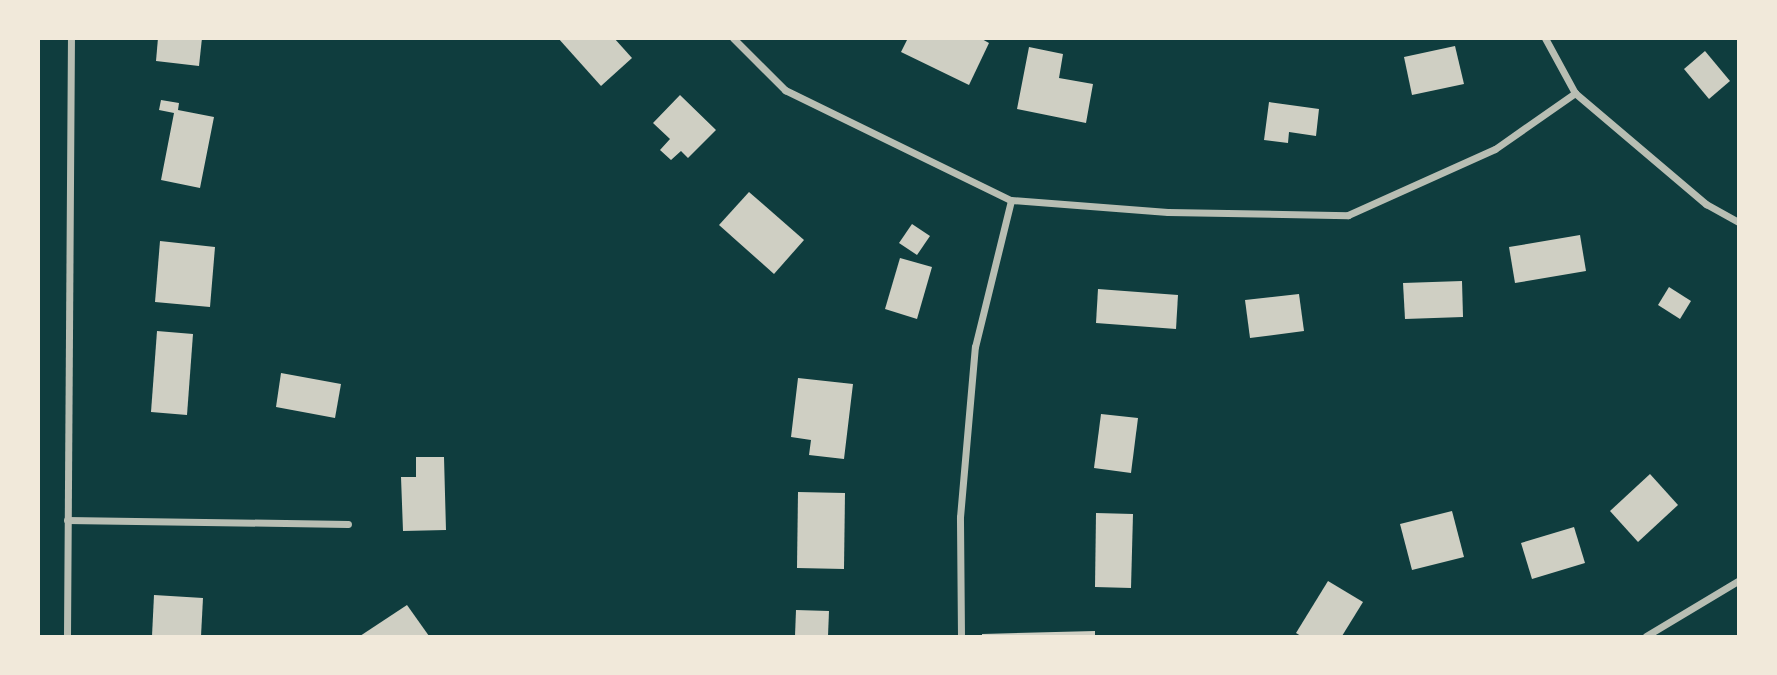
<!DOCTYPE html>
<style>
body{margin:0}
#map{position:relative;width:1777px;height:675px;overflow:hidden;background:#0f3d3e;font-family:"DejaVu Sans",sans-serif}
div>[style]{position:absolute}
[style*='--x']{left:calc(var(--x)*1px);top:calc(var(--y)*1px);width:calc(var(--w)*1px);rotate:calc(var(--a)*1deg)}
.building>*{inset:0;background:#cfcfc3}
.minor>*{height:7px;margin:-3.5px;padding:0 3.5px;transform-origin:3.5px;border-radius:3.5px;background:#b8beb3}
span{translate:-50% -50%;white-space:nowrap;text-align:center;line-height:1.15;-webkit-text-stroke:5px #f1e9da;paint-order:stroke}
.frame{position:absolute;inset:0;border:40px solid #f1e9da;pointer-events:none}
</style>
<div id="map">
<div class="building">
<i style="clip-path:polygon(158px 38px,202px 38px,199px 66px,156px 61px)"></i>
<i style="clip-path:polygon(558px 38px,614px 38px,632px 58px,601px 86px)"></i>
<i style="clip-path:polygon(908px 38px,980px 38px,989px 43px,969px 85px,901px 52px)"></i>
<i style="clip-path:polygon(1455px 46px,1464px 84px,1412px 95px,1404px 57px)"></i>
<i style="clip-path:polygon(1029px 47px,1063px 54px,1059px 78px,1093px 84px,1086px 123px,1017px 109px)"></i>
<i style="clip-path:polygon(1705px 51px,1730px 81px,1709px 99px,1684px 69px)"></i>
<i style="clip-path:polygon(680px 95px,716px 130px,688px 158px,681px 151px,671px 160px,660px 150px,670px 139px,653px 123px)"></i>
<i style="clip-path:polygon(161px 100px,179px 103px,178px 110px,214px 117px,200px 188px,161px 180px,174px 113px,159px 110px)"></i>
<i style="clip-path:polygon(1269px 102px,1319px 109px,1316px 136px,1289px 132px,1288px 143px,1264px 140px)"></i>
<i style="clip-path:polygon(749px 192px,804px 240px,774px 274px,719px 225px)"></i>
<i style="clip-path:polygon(912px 224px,930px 236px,917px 255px,899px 243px)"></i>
<i style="clip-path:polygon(1580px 235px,1586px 271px,1515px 283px,1509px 247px)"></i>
<i style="clip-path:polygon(160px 241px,215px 247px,210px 307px,155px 302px)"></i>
<i style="clip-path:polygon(900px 258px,932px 267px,917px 319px,885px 309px)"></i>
<i style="clip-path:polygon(1462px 281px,1463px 317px,1405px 319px,1403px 283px)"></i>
<i style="clip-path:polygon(1669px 287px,1691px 301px,1680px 319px,1658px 305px)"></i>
<i style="clip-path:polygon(1098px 289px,1178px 295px,1176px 329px,1096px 323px)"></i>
<i style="clip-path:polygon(1299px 294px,1304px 331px,1250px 338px,1245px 300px)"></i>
<i style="clip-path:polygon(157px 331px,193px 334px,187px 415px,151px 412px)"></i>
<i style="clip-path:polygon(281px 373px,341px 384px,335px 418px,276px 407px)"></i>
<i style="clip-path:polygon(798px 378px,853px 384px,844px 459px,809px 455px,811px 440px,791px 437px)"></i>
<i style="clip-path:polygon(1101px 414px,1138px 418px,1131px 473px,1094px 468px)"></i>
<i style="clip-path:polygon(416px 457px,444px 457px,446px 530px,403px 531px,401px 477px,416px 477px)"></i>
<i style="clip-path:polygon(1650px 474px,1678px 505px,1638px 542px,1610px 511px)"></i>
<i style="clip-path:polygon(798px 492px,845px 493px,844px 569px,797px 568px)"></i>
<i style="clip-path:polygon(1452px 511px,1464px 557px,1412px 570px,1400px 524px)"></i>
<i style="clip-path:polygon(1096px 513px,1133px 514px,1131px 588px,1095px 587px)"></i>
<i style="clip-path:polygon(1574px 527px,1585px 563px,1532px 579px,1521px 543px)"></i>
<i style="clip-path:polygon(1328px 581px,1363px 602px,1342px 636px,1301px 636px,1296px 633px)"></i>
<i style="clip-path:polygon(154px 595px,203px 598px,201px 636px,152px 636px)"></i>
<i style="clip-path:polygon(407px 605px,429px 636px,360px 636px)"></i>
<i style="clip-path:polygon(796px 610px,829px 611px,828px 636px,795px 636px)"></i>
<i style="clip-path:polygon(1095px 631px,1095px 636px,982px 636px,982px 634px)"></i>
</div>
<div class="minor">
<i style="--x:733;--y:38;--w:74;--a:45"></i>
<i style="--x:785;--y:90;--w:251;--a:26"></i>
<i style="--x:1011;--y:200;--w:157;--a:4.4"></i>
<i style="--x:1168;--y:212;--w:180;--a:1"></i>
<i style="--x:1348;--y:215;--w:161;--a:-24.2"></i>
<i style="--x:1495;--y:149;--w:98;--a:-35"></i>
<i style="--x:1545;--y:38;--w:63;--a:61.4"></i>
<i style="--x:1575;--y:93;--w:172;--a:40.3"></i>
<i style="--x:1706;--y:204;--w:37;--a:29"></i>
<i style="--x:67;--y:520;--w:281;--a:0.8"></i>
<i style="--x:67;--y:636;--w:598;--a:-89.62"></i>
<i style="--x:961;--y:636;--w:119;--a:-90.5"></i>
<i style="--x:960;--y:517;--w:171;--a:-85"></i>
<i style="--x:975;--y:347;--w:151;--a:-76.2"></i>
<i style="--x:1646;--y:636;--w:107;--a:-30.9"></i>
</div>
<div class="frame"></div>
</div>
